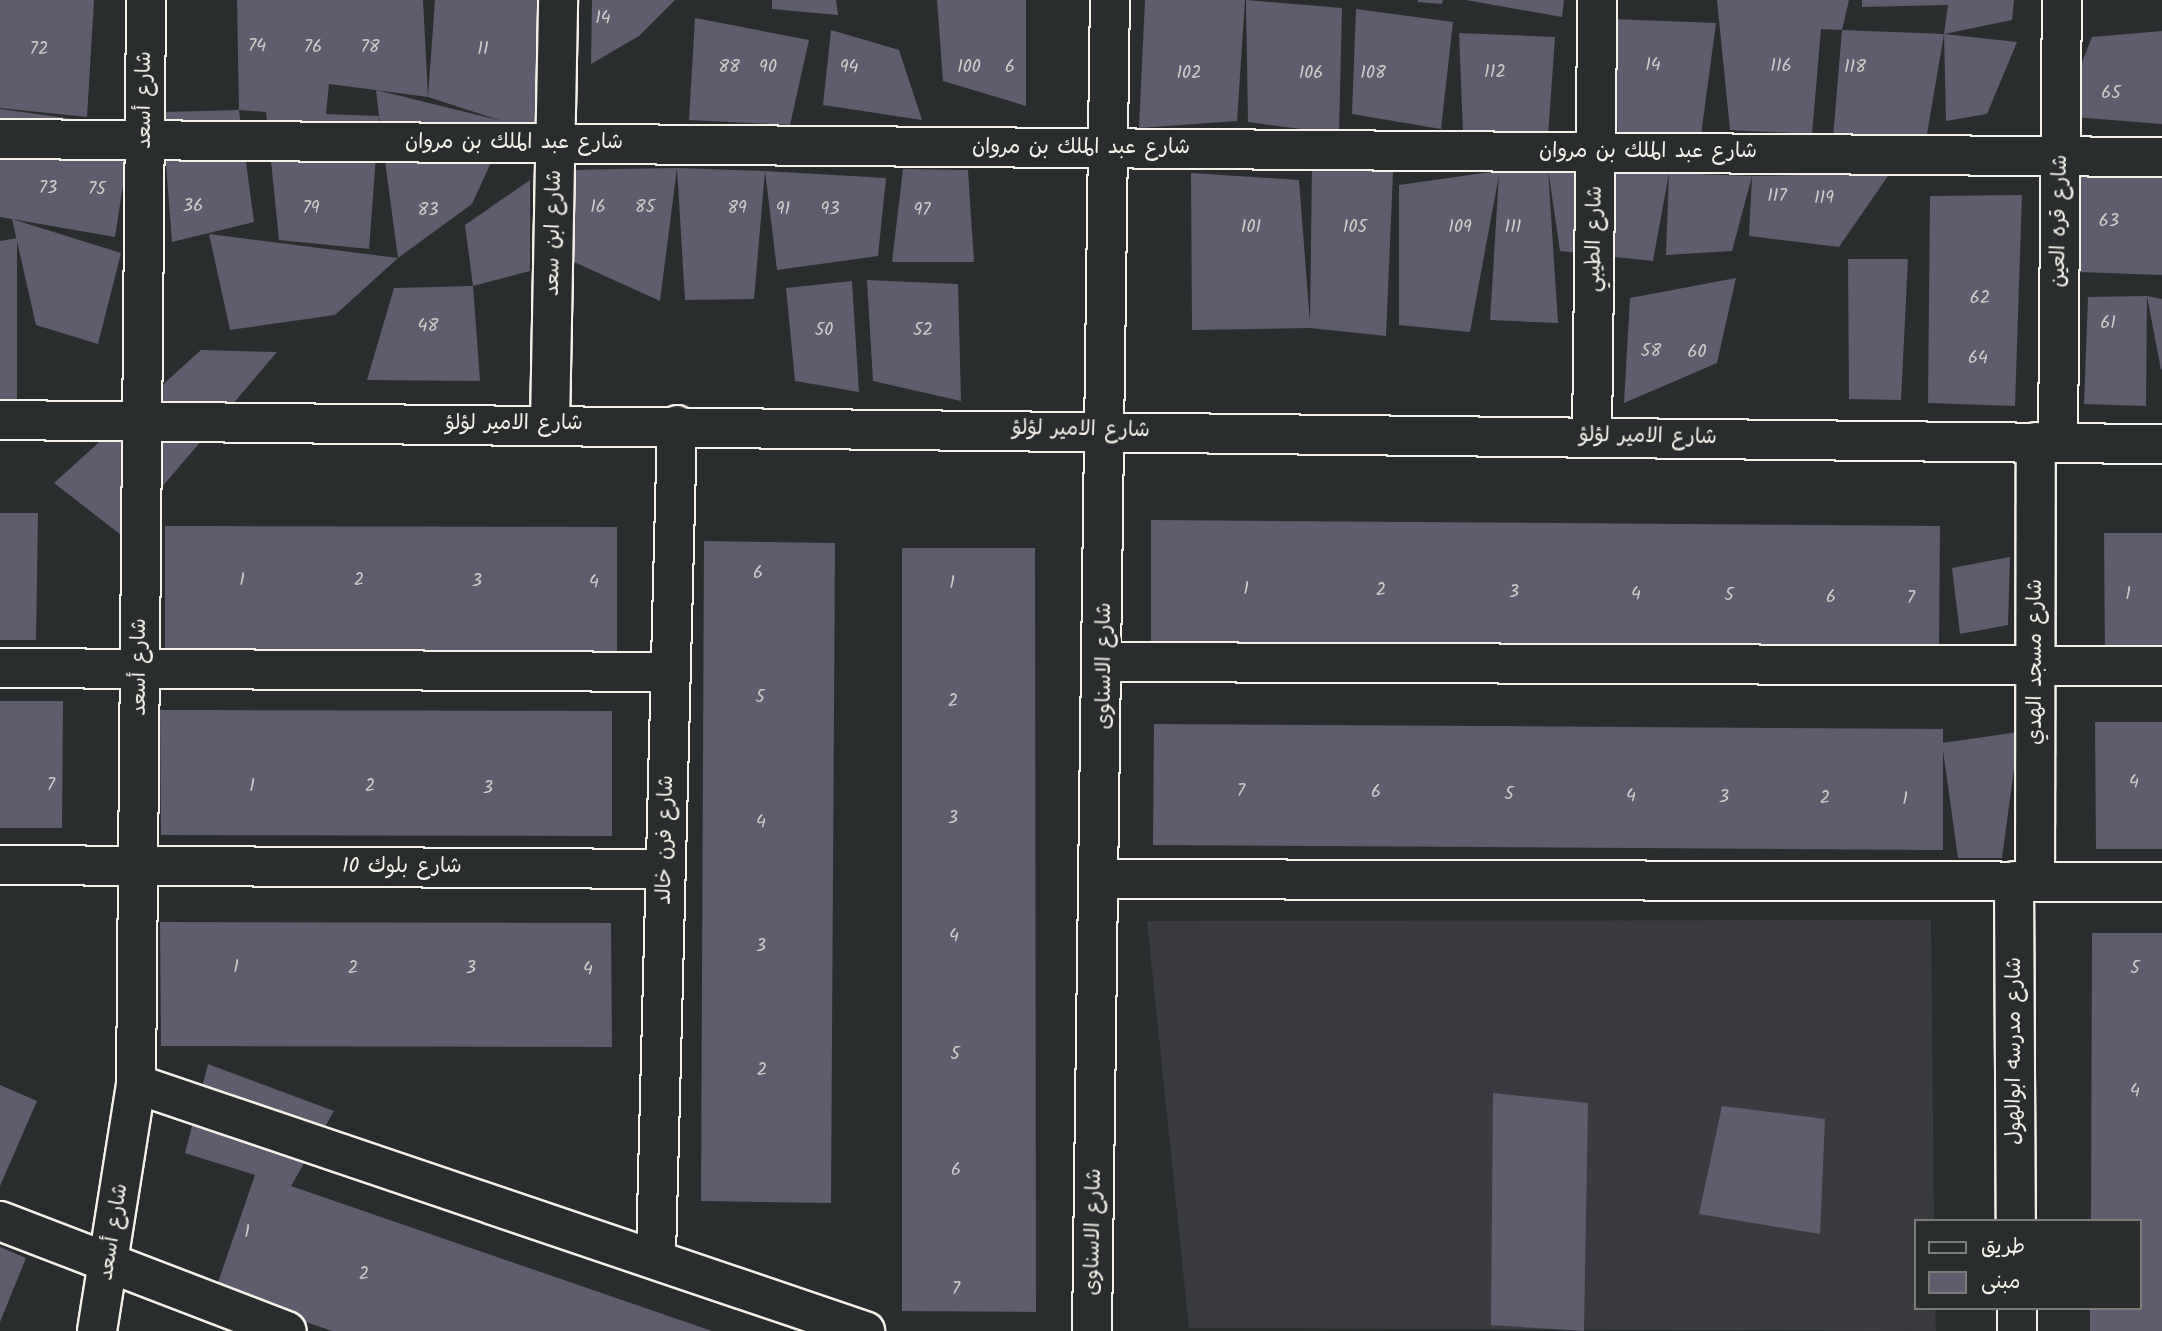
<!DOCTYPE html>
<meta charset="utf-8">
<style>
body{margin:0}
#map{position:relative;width:2162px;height:1331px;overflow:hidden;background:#2a2d2e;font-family:Kalam,"Playpen Sans Arabic",sans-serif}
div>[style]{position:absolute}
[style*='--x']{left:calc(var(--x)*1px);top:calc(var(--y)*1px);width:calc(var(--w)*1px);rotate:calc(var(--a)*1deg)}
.built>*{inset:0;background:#3a3b41}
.building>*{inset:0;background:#5e5c6d}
.roads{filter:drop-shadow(2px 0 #f4f1e8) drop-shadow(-2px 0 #f4f1e8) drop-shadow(0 2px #f4f1e8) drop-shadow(0 -2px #f4f1e8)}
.minor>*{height:38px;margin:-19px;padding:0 19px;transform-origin:19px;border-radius:19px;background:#2a2d2e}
span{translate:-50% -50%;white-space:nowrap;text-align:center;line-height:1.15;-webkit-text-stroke:6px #2a2d2e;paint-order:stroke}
.number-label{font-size:18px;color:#ceccc9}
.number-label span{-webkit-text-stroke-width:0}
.street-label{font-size:21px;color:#f4f1e8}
.legend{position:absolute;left:1914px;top:1219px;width:228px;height:91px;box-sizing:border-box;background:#2a2d2e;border:2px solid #7b7b78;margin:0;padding:9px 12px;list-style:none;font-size:21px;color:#f4f1e8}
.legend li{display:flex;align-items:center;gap:14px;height:35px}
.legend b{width:35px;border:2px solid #7b7b78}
</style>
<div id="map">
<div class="built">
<i style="clip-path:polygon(1931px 920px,1934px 1221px,1915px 1221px,1915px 1308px,1935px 1308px,1936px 1331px,1189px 1328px,1147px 921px)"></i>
</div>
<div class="building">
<i style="clip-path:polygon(0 0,94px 0,87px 117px,0 108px)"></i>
<i style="clip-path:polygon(evenodd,237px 0,423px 0,428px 97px,376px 90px,502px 121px,428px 97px,435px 0,568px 0,535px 131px,509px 123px,472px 204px,398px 258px,379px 116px,369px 249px,279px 240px,266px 112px,239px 110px,237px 0,329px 84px,376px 90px,379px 116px,326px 114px,329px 84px)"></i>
<i style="clip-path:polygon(592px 0,675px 0,639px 36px,591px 64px)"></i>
<i style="clip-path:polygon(772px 0,836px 0,838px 15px,772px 9px)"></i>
<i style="clip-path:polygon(937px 0,1026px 0,1026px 106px,943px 81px)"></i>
<i style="clip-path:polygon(1145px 0,1245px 0,1237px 121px,1139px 128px)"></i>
<i style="clip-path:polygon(1246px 0,1342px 8px,1339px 134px,1248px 122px)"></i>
<i style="clip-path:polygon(1418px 0,1443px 0,1442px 4px,1418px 2px)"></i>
<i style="clip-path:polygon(1466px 0,1564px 0,1562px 17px)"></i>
<i style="clip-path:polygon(1717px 0,1849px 0,1842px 30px,1821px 29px,1812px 134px,1730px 130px)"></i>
<i style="clip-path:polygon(1862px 0,2014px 0,2012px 20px,1944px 34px,1948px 5px,1862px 7px)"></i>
<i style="clip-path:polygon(1356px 9px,1453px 22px,1441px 129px,1352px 114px)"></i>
<i style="clip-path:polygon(695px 18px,809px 40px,790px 125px,689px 120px)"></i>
<i style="clip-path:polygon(1612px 19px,1716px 23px,1701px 135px,1618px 140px)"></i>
<i style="clip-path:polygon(831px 30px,899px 50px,922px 120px,823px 105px)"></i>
<i style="clip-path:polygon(1842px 30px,1944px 34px,1926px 140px,1833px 138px)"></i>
<i style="clip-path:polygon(2162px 31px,2162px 124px,2061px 116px,2092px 37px)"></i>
<i style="clip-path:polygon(1459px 33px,1555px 37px,1548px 137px,1463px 132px)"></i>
<i style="clip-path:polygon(1944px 34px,2017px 42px,1987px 114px,1946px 121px)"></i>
<i style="clip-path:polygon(0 109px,132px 127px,115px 237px,0 217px)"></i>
<i style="clip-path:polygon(239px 110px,254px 222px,172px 242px,162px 112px)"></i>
<i style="clip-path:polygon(1547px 164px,1669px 173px,1653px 261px,1560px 251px,1548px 169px,1558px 323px,1490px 320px,1499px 175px,1470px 332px,1399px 325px,1399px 185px)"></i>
<i style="clip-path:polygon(1312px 165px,1393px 172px,1386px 336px,1310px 328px,1192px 330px,1191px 173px,1299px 180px,1310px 323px)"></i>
<i style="clip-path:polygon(677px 168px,765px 171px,754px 299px,685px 300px,677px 168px,660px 301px,572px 261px,569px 170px)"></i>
<i style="clip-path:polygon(903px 169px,968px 170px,974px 262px,892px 262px)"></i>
<i style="clip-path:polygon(765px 171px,886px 178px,878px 256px,777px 270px)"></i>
<i style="clip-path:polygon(2162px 171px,2162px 275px,2078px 272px,2077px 176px)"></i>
<i style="clip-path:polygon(1669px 173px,1752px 176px,1732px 251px,1666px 255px)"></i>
<i style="clip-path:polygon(1890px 173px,1839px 247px,1749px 236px,1752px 176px)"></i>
<i style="clip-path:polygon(530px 180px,530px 271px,473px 286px,465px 225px)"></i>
<i style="clip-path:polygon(2022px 195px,2015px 406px,1928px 403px,1930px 196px)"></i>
<i style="clip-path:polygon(12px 219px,121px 253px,98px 344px,36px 325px)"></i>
<i style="clip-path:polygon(209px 234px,398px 258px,335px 315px,230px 330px)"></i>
<i style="clip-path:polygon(17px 238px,17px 400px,0 403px,0 241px)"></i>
<i style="clip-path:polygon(1848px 259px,1908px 259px,1901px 400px,1849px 399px)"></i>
<i style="clip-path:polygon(1736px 278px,1717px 363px,1624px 403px,1630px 298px)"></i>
<i style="clip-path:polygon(867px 280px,958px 284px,961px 401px,873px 381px)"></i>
<i style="clip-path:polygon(852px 281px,859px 392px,795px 381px,786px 288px)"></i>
<i style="clip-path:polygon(473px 286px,480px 381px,367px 380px,394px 288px)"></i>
<i style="clip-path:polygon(2147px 296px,2162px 299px,2162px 369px,2161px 370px)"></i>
<i style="clip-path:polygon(2147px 296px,2146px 406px,2084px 404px,2088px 297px)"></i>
<i style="clip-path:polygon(201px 350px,277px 352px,121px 535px,54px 483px)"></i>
<i style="clip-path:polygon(0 513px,38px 513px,36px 640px,0 640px)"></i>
<i style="clip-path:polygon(1151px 520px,1940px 526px,1939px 647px,1151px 642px)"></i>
<i style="clip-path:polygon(165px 526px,617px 527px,617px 652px,165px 650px)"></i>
<i style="clip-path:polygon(2104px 533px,2162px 533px,2162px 660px,2105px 660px)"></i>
<i style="clip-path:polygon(704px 541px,835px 543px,831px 1203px,701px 1201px)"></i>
<i style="clip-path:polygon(902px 548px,1035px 548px,1036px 1312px,902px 1311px)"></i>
<i style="clip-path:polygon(2010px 557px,2008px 625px,1960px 634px,1952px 568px)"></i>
<i style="clip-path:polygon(0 701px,63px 701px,62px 828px,0 828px)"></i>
<i style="clip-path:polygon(160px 710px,612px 711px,612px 836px,161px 835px)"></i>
<i style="clip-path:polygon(2095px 722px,2162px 722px,2162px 849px,2096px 849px)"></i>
<i style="clip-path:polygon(1154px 724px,1943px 729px,1943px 850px,1153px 845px)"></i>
<i style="clip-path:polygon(2019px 732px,2002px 858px,1958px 858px,1942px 743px)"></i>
<i style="clip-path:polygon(160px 922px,611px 923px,612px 1047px,161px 1046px)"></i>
<i style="clip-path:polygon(2092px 933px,2162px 933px,2162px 1331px,2090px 1331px,2090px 1308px,2139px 1308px,2139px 1221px,2091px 1221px)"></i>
<i style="clip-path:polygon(208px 1064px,334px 1111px,291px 1186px,712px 1331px,332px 1331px,215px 1291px,255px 1175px,185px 1153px)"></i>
<i style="clip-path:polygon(0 1085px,37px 1101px,0 1186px)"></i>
<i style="clip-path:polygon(1493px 1093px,1588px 1103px,1584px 1331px,1491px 1325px)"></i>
<i style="clip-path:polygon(1722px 1106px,1825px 1119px,1820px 1234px,1699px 1214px)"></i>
<i style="clip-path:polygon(0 1247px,26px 1258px,0 1322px)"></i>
</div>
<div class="roads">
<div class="minor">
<i style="--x:0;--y:139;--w:2162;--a:0.48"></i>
<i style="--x:0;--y:420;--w:2162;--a:0.64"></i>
<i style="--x:550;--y:424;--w:424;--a:-88.9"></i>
<i style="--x:1592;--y:437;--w:437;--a:-89.3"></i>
<i style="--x:2058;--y:443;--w:443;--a:-89.5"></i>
<i style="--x:1105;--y:662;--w:1057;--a:0.22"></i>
<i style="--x:0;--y:668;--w:670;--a:0.34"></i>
<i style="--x:0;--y:865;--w:665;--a:0.34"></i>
<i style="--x:1103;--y:879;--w:1059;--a:0.16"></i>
<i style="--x:2014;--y:881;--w:340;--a:89.7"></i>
<i style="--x:2035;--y:882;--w:440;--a:-89.9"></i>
<i style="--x:136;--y:1084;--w:770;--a:18.72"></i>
<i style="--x:0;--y:1221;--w:307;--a:21"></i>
<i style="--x:656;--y:1255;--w:830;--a:-88.55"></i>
<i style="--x:2017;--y:1308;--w:23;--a:90"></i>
<i style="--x:97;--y:1331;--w:250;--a:-81"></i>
<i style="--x:136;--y:1084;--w:1084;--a:-89.47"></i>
<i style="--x:1092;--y:1331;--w:1331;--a:-89.23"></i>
</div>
</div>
<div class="number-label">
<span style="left:603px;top:19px">14</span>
<span style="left:257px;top:47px">74</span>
<span style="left:313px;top:48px">76</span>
<span style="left:370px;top:48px">78</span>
<span style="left:39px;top:50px">72</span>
<span style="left:483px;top:50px">11</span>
<span style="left:1653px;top:66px">14</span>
<span style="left:1781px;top:67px">116</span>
<span style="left:729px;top:68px">88</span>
<span style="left:768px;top:68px">90</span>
<span style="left:849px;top:68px">94</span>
<span style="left:969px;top:68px">100</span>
<span style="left:1010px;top:68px">6</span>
<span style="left:1855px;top:68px">118</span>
<span style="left:1495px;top:73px">112</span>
<span style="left:1189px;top:74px">102</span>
<span style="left:1311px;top:74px">106</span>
<span style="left:1373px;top:74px">108</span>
<span style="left:2111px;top:94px">65</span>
<span style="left:48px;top:189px">73</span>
<span style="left:97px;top:190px">75</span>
<span style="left:1777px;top:197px">117</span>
<span style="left:1824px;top:199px">119</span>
<span style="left:193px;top:207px">36</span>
<span style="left:598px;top:208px">16</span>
<span style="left:645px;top:208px">85</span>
<span style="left:311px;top:209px">79</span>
<span style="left:737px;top:209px">89</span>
<span style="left:783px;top:210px">91</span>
<span style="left:830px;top:210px">93</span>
<span style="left:428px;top:211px">83</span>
<span style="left:922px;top:211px">97</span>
<span style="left:2109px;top:222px">63</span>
<span style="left:1251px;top:228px">101</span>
<span style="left:1355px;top:228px">105</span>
<span style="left:1460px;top:228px">109</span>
<span style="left:1513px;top:228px">111</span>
<span style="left:1980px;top:299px">62</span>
<span style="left:2108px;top:324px">61</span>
<span style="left:428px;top:327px">48</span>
<span style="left:824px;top:331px">50</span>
<span style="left:923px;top:331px">52</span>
<span style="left:1651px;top:352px">58</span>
<span style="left:1697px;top:353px">60</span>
<span style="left:1978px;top:359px">64</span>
<span style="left:758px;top:574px">6</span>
<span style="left:242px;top:581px">1</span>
<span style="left:359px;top:581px">2</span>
<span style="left:477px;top:582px">3</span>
<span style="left:594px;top:583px">4</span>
<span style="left:952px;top:584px">1</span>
<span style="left:1246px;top:590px">1</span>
<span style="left:1381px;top:591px">2</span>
<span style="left:1514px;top:593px">3</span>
<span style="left:1636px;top:595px">4</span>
<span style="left:2128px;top:595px">1</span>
<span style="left:1729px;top:596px">5</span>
<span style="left:1831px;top:598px">6</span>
<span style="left:1911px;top:599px">7</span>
<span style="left:760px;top:698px">5</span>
<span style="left:953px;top:702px">2</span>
<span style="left:2134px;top:783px">4</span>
<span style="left:51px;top:786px">7</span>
<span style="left:252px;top:787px">1</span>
<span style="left:370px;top:787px">2</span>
<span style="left:488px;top:789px">3</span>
<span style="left:1241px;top:792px">7</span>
<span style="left:1376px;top:793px">6</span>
<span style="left:1509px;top:795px">5</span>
<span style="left:1631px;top:797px">4</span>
<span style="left:1724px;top:798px">3</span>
<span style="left:1825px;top:799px">2</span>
<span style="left:1905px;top:800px">1</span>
<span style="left:953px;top:819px">3</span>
<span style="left:761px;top:823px">4</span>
<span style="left:954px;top:937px">4</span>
<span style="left:761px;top:947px">3</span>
<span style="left:236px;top:968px">1</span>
<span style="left:353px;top:969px">2</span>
<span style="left:471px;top:969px">3</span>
<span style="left:2135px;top:969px">5</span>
<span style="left:588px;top:970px">4</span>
<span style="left:955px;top:1055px">5</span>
<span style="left:762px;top:1071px">2</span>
<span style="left:2135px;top:1092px">4</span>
<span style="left:956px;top:1171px">6</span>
<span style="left:247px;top:1233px">1</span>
<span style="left:364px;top:1275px">2</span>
<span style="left:956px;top:1290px">7</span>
</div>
<div class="street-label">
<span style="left:145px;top:100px;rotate:-90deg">شارع أسعد</span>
<span style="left:514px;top:143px">شارع عبد الملك بن مروان</span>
<span style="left:1081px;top:148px">شارع عبد الملك بن مروان</span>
<span style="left:1648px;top:152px">شارع عبد الملك بن مروان</span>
<span style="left:2060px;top:221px;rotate:-89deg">شارع قره العين</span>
<span style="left:554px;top:233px;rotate:-89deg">شارع ابن سعد</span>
<span style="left:1595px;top:239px;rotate:-89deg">شارع الطيبي</span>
<span style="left:514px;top:424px">شارع الامير لؤلؤ</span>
<span style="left:1081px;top:430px;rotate:1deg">شارع الامير لؤلؤ</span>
<span style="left:1648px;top:437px;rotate:1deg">شارع الامير لؤلؤ</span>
<span style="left:2036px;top:662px;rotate:-90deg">شارع مسجد الهدي</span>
<span style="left:1105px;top:666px;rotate:-90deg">شارع الاسناوى</span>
<span style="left:140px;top:667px;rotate:-90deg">شارع أسعد</span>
<span style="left:666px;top:840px;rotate:-89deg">شارع فرن خالد</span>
<span style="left:402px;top:867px">شارع بلوك 10</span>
<span style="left:2015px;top:1051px;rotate:-90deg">شارع مدرسه ابوالهول</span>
<span style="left:114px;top:1232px;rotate:-81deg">شارع أسعد</span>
<span style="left:1094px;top:1232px;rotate:-89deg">شارع الاسناوى</span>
</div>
<ul class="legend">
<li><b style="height:9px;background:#2a2d2e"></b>طريق</li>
<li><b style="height:19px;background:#5e5c6d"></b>مبنى</li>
</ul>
</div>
